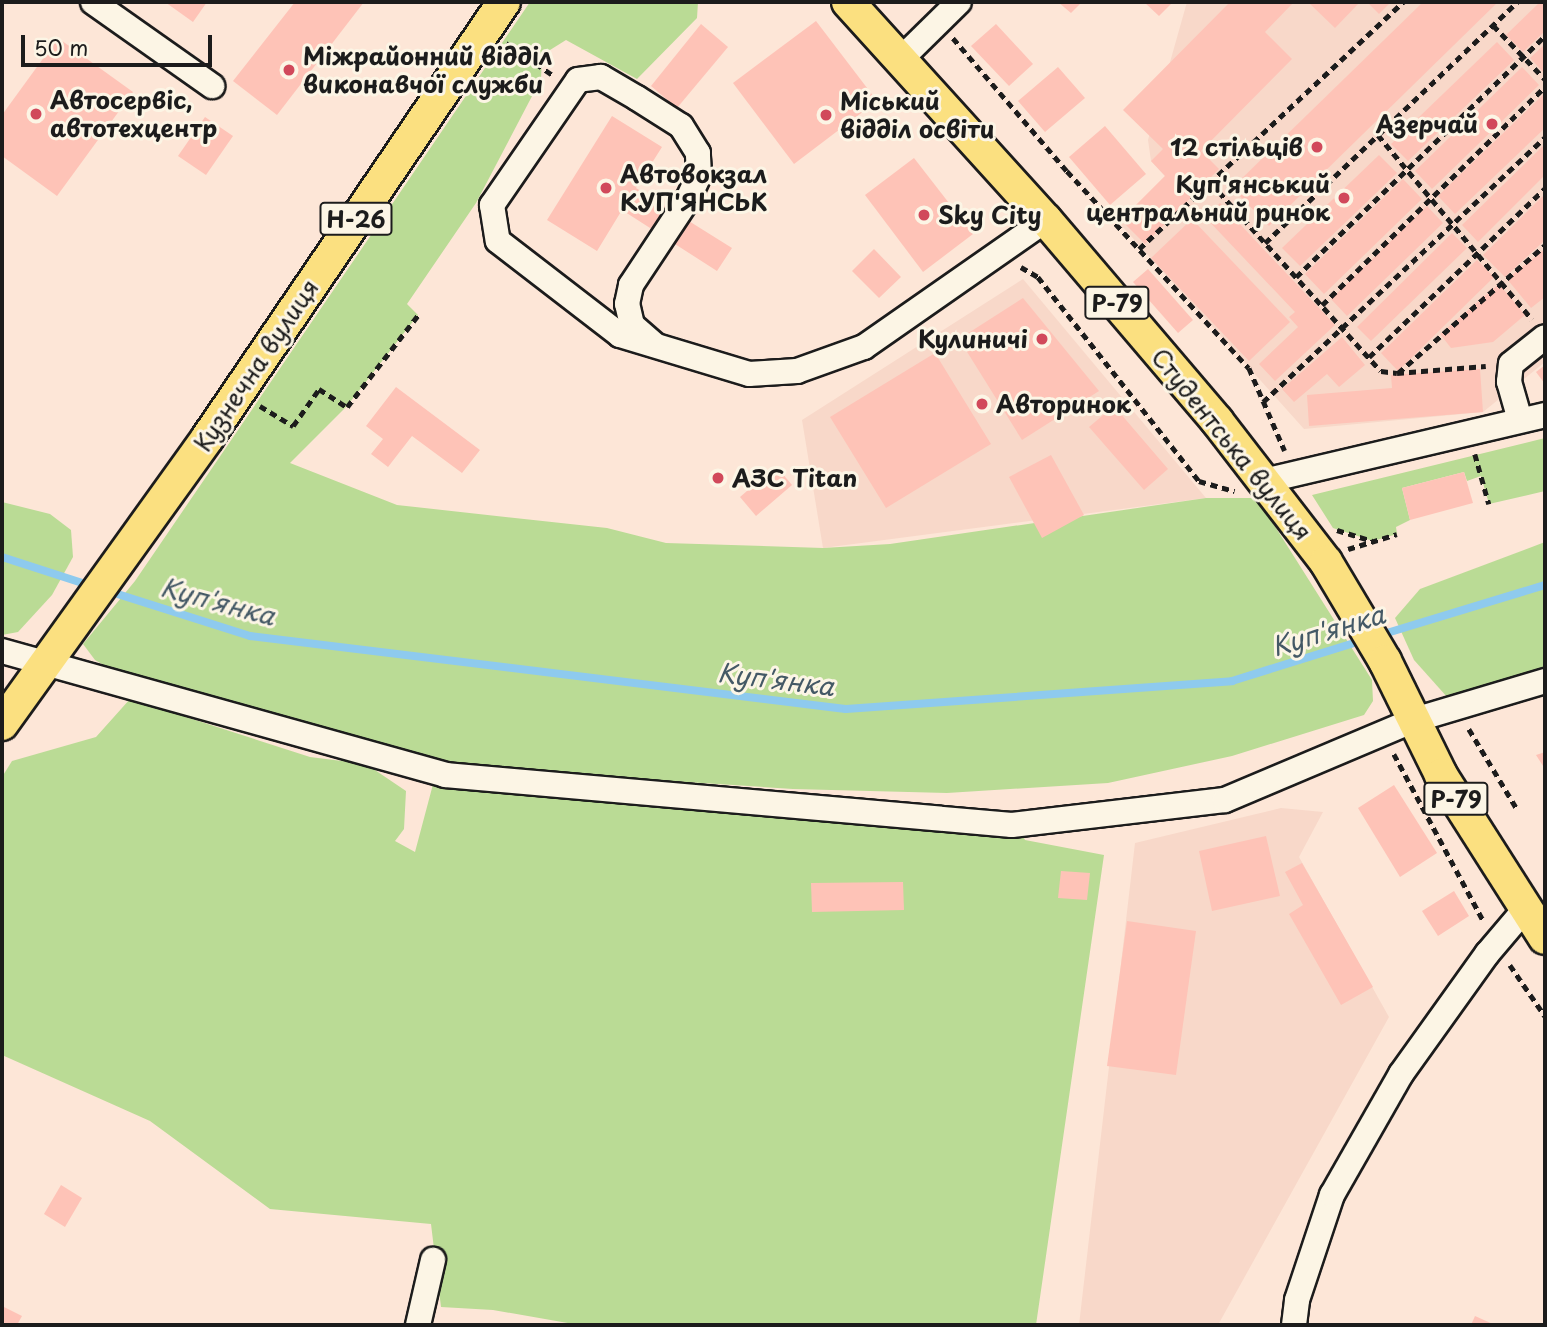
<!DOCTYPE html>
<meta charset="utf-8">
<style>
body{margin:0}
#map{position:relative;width:1547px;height:1327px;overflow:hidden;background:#fde6d7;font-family:"Playpen Sans",sans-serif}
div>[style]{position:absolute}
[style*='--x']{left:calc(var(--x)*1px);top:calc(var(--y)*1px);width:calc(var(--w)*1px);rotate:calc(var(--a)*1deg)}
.built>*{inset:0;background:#f8d8c9}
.green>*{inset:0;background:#badb95}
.stream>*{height:8px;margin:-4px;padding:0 4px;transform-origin:4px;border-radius:4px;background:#8ecaee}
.building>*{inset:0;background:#fec3b7}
.path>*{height:4.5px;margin-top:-2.25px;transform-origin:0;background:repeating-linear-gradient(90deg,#1c1c1c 0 7px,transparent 0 12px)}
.roads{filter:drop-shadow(2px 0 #1c1c1c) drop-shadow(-2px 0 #1c1c1c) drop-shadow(0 2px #1c1c1c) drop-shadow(0 -2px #1c1c1c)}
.minor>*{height:24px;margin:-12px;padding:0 12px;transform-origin:12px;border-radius:12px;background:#fcf5e5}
.major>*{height:32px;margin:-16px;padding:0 16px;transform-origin:16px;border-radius:16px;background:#fbe080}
.dots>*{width:19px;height:19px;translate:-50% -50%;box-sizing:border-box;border:4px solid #fcf5e5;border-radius:50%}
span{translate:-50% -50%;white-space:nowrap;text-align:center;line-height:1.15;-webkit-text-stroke:6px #fcf5e5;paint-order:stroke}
.shield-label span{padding:2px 5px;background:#fcf5e5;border:2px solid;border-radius:5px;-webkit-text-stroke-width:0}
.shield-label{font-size:23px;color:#1c1c1c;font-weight:700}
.poi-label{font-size:24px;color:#1c1c1c;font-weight:700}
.left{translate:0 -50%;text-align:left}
.right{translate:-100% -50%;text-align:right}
.street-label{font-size:24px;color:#1c1c1c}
.water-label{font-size:26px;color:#445966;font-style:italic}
.frame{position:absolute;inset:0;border:4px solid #1c1c1c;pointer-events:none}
.scale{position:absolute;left:21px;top:35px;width:191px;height:32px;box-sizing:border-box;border:4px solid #1c1c1c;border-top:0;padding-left:9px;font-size:21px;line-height:24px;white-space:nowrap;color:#1c1c1c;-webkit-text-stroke:5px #fcf5e5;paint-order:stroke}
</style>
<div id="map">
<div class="built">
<i style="clip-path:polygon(1187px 2px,1545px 2px,1545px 362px,1483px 412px,1304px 429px,1122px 226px,1121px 220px,1165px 176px,1151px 161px,1148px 140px)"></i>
<i style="clip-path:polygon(1023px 279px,1206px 498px,823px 548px,802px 420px)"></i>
<i style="clip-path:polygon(1281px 808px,1323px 812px,1299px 857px,1389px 1017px,1218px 1325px,1079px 1325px,1135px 843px)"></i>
</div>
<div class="green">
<i style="clip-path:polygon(530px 2px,698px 2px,697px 18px,637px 79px,566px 40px,542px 55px,541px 79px,476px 203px,407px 304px,418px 315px,347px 406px,290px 463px,397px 505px,607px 528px,666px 543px,823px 548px,890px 544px,1206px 498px,1257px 498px,1372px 680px,1373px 701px,1364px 715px,1232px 756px,1108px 783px,947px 793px,793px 789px,439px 766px,121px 675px,95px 660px,83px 644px,135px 581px)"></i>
<i style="clip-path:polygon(1545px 438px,1545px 491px,1489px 504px,1481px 476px,1467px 481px,1464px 472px,1402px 488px,1410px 520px,1396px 527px,1397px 534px,1373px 541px,1333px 528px,1312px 495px)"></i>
<i style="clip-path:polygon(2px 502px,50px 514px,71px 530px,73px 557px,52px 595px,18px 632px,2px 635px)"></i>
<i style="clip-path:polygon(1545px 542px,1545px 681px,1456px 707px,1414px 660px,1395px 618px,1420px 589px)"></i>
<i style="clip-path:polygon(130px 699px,310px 757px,366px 764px,406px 791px,404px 829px,395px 841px,415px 852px,436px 773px,1023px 836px,1025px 840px,1104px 855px,1036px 1325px,579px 1325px,493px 1310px,441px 1307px,431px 1224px,270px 1209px,150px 1121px,2px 1055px,2px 777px,12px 761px,96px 737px)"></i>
</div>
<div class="stream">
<i style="--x:2;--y:557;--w:95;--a:17.9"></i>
<i style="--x:108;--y:591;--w:149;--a:17.6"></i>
<i style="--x:250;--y:636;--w:600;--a:6.98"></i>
<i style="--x:846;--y:709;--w:387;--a:-4.1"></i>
<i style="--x:1232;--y:681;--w:138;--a:-17.3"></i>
<i style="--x:1377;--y:636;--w:176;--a:-16.9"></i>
</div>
<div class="building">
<i style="clip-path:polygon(165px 2px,207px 2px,193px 22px)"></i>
<i style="clip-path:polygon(295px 2px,364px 2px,277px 115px,233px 81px)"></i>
<i style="clip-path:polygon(1058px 2px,1082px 2px,1071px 13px)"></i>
<i style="clip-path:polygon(1144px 2px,1173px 2px,1159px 16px)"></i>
<i style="clip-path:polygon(1230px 2px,1294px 2px,1265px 32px,1292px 59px,1201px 151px,1219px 169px,1145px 244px,1121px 220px,1165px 176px,1151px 161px,1163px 149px,1123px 110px)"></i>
<i style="clip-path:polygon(1308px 2px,1360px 2px,1335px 28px)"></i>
<i style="clip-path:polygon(1367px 2px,1391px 2px,1379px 14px)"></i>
<i style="clip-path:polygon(1423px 2px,1498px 2px,1269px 226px,1232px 188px)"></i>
<i style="clip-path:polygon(1540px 2px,1545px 2px,1545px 31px,1523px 52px,1506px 35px)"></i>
<i style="clip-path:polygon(816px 21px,877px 101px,794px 164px,733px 83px)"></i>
<i style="clip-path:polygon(701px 24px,728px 47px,677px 108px,651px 86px)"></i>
<i style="clip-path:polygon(996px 24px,1033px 64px,1009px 86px,971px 46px)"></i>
<i style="clip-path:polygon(58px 38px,133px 92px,57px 196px,2px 156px,2px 115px)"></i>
<i style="clip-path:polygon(1497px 42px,1514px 60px,1408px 161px,1391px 144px)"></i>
<i style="clip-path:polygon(1545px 44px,1545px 74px,1530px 58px)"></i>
<i style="clip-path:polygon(1058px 67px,1085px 98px,1045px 132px,1018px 101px)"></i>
<i style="clip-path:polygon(1522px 67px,1539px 85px,1432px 189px,1415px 171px)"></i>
<i style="clip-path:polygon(1545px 93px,1545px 128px,1455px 214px,1438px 196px)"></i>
<i style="clip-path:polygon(612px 116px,662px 147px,636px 188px,732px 248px,717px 271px,622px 210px,597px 251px,547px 220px)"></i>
<i style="clip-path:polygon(205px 117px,233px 136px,206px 175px,178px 156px)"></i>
<i style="clip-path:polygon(1105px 126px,1146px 174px,1110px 205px,1069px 157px)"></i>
<i style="clip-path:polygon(1545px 144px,1545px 175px,1478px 242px,1462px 225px)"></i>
<i style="clip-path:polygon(1379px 155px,1397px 173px,1300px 266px,1282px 248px)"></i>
<i style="clip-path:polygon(914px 158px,973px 234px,923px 272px,865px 195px)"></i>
<i style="clip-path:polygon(1403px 179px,1422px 199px,1324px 294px,1305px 274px)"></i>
<i style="clip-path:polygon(1545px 194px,1545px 240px,1505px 277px,1483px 255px)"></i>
<i style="clip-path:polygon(1220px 203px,1335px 325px,1275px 381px,1259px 364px,1298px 327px,1289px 317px,1295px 312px,1205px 217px)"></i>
<i style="clip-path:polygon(1427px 206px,1443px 223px,1347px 316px,1331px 299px)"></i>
<i style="clip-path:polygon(1192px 219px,1290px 322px,1249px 361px,1151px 258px)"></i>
<i style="clip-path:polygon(1452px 233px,1467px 248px,1371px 341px,1357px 327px)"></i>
<i style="clip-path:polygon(874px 249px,901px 277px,879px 298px,852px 271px)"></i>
<i style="clip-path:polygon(1545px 249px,1545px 297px,1531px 308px,1507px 279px)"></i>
<i style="clip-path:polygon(1477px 260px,1494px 277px,1398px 371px,1381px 353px)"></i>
<i style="clip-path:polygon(1148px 269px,1193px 320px,1178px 333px,1133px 282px)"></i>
<i style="clip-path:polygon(1499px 284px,1525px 315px,1493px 342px,1451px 348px,1440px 334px)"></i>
<i style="clip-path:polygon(1023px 298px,1099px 391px,1022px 440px,959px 339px)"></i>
<i style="clip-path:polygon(1342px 337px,1365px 365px,1339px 387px,1327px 374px,1294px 402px,1282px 389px)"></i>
<i style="clip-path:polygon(935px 353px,991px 444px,886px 508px,830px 417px)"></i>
<i style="clip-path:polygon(1545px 365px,1545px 384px,1536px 372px)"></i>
<i style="clip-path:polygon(1480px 369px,1483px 412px,1309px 426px,1307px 395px,1392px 388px,1391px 375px)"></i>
<i style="clip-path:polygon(396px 387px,480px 450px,462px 473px,412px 436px,388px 467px,371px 454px,383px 439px,366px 426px)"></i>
<i style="clip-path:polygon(1114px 406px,1168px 469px,1144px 490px,1089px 427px)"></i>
<i style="clip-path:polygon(1051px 455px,1084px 515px,1042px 538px,1009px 477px)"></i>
<i style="clip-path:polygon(776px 466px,792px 485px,756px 516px,740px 497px)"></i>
<i style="clip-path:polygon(1464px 472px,1473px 503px,1410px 520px,1402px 488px)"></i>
<i style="clip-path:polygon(1545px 752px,1545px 769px,1536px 755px)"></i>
<i style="clip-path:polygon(1394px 785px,1437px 853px,1400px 877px,1358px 808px)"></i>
<i style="clip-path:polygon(1266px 836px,1280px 896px,1212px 911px,1199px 851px)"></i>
<i style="clip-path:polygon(1302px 863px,1373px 987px,1341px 1005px,1289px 914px,1303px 905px,1285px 872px)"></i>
<i style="clip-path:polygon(1061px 871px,1090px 873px,1087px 900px,1058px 898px)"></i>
<i style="clip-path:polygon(903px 882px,904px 910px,812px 912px,811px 883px)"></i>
<i style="clip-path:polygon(1454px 891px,1469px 916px,1438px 936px,1422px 911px)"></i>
<i style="clip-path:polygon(1127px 921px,1196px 931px,1176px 1075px,1107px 1066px)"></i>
<i style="clip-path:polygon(61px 1185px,82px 1198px,65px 1227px,44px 1214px)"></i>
<i style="clip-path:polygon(2px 1306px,22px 1316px,17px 1325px,2px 1325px)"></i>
<i style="clip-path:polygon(1475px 1316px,1495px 1325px,1471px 1325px)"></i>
</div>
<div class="path">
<i style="--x:1493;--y:25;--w:75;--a:46.1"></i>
<i style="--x:953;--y:38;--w:175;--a:49.4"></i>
<i style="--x:1067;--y:171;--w:268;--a:47.3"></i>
<i style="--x:1249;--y:368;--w:90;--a:66.6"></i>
<i style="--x:506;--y:43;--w:58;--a:34.5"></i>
<i style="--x:1378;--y:135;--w:240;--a:50.1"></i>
<i style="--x:1211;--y:183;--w:253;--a:47.9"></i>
<i style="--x:1381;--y:371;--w:16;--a:7"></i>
<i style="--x:1397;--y:373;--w:89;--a:-4.5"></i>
<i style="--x:1265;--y:243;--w:349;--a:-43.7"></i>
<i style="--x:1139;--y:249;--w:362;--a:-43.1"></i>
<i style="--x:1021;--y:267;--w:20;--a:30"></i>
<i style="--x:1038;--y:277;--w:260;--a:51.7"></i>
<i style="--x:1199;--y:481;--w:37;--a:16"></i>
<i style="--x:1296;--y:277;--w:347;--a:-44.1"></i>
<i style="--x:1322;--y:305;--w:312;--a:-44.4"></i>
<i style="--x:1369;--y:357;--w:244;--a:-43.8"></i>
<i style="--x:1398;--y:373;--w:195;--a:-41"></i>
<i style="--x:1263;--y:402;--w:387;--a:-43.2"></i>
<i style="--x:260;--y:406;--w:39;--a:31"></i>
<i style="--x:293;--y:426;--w:45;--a:-54.9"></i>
<i style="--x:319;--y:389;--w:33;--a:33"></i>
<i style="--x:347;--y:407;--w:116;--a:-52.3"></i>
<i style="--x:1475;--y:454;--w:52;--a:74.4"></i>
<i style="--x:1337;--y:530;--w:37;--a:17"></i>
<i style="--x:1348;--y:549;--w:51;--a:-17"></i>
<i style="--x:1469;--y:729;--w:93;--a:59"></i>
<i style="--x:1394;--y:754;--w:191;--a:61.8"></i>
<i style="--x:1510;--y:965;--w:62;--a:55.5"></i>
</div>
<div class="roads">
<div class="minor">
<i style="--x:93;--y:2;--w:146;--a:35.2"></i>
<i style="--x:901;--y:59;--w:81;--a:-44.5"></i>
<i style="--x:655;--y:345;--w:30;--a:-139"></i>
<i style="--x:632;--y:325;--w:22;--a:-103"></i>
<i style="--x:627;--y:304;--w:19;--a:-78"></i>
<i style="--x:631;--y:285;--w:103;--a:-56.5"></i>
<i style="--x:688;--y:199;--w:26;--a:-65"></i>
<i style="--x:699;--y:175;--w:22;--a:-93"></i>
<i style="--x:698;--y:153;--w:32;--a:-122"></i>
<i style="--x:681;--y:126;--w:52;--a:-147.5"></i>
<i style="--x:637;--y:98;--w:42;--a:-149.7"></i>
<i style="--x:601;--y:77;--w:23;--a:173"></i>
<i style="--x:578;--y:80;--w:152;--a:124.5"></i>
<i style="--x:492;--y:205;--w:36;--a:81"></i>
<i style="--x:498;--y:241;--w:154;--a:37.6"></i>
<i style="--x:620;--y:335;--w:135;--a:16.8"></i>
<i style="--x:749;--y:374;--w:48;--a:-3.6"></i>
<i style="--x:797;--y:371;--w:71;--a:-19.7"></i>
<i style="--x:864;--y:347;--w:222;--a:-34.9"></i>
<i style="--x:1520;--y:420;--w:40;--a:-106"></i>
<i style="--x:1509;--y:382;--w:18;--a:-84"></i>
<i style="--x:1511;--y:364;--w:43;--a:-38.5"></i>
<i style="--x:1264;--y:481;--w:289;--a:-13.2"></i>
<i style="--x:2;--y:651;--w:460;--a:15.6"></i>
<i style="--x:445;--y:775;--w:569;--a:5.04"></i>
<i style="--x:1012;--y:825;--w:214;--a:-6.7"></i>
<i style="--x:1225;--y:800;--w:205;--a:-22.9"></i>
<i style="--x:1414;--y:720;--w:137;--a:-16.6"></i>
<i style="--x:418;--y:1325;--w:67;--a:-77"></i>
<i style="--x:1294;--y:1325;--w:25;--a:-83"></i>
<i style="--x:1297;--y:1300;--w:111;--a:-71.6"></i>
<i style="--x:1332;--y:1195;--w:139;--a:-60.3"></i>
<i style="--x:1401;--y:1074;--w:148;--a:-54.4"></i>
<i style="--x:1487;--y:954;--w:60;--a:-49.7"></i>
</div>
<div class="major">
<i style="--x:848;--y:2;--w:294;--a:47.8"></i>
<i style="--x:1046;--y:220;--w:264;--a:49.6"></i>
<i style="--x:1217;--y:421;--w:178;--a:52.3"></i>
<i style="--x:1326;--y:562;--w:115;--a:59.2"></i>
<i style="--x:1385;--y:661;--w:127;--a:63.8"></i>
<i style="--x:1441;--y:775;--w:193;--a:57.5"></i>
<i style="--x:2;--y:724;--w:353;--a:-54.3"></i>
<i style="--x:208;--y:437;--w:526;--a:-55.77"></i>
</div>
</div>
<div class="dots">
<i style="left:289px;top:70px;background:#d1495b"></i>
<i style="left:36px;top:114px;background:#d1495b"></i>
<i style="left:826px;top:115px;background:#d1495b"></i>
<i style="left:1492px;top:124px;background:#d1495b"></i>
<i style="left:1317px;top:147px;background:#d1495b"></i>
<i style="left:606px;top:188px;background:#d1495b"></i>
<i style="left:1344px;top:198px;background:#d1495b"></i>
<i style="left:924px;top:215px;background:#d1495b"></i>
<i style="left:1042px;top:339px;background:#d1495b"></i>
<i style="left:982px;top:404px;background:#d1495b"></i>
<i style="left:718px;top:478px;background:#d1495b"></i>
</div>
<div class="shield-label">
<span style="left:356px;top:219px">Н-26</span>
<span style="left:1117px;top:303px">Р-79</span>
<span style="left:1456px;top:799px">Р-79</span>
</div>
<div class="poi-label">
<span class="left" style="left:303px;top:70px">Міжрайонний відділ<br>виконавчої служби</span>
<span class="left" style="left:50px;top:114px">Автосервіс,<br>автотехцентр</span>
<span class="left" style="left:840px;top:115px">Міський<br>відділ освіти</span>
<span class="right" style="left:1478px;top:124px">Азерчай</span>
<span class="right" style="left:1303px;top:147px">12 стільців</span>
<span class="left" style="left:620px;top:188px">Автовокзал<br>КУП'ЯНСЬК</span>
<span class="right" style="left:1330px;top:198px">Куп'янський<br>центральний ринок</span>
<span class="left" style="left:938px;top:215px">Sky City</span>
<span class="right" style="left:1028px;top:339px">Кулиничі</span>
<span class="left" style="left:996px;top:404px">Авторинок</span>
<span class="left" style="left:732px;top:478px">АЗС Titan</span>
</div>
<div class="street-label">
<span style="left:256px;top:365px;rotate:-56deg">Кузнечна вулиця</span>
<span style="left:1232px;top:444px;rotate:51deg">Студентська вулиця</span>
</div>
<div class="water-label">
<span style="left:218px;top:601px;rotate:15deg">Куп'янка</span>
<span style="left:1328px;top:630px;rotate:-17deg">Куп'янка</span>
<span style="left:776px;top:679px;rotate:7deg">Куп'янка</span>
</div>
<div class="frame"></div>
<div class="scale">50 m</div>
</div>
